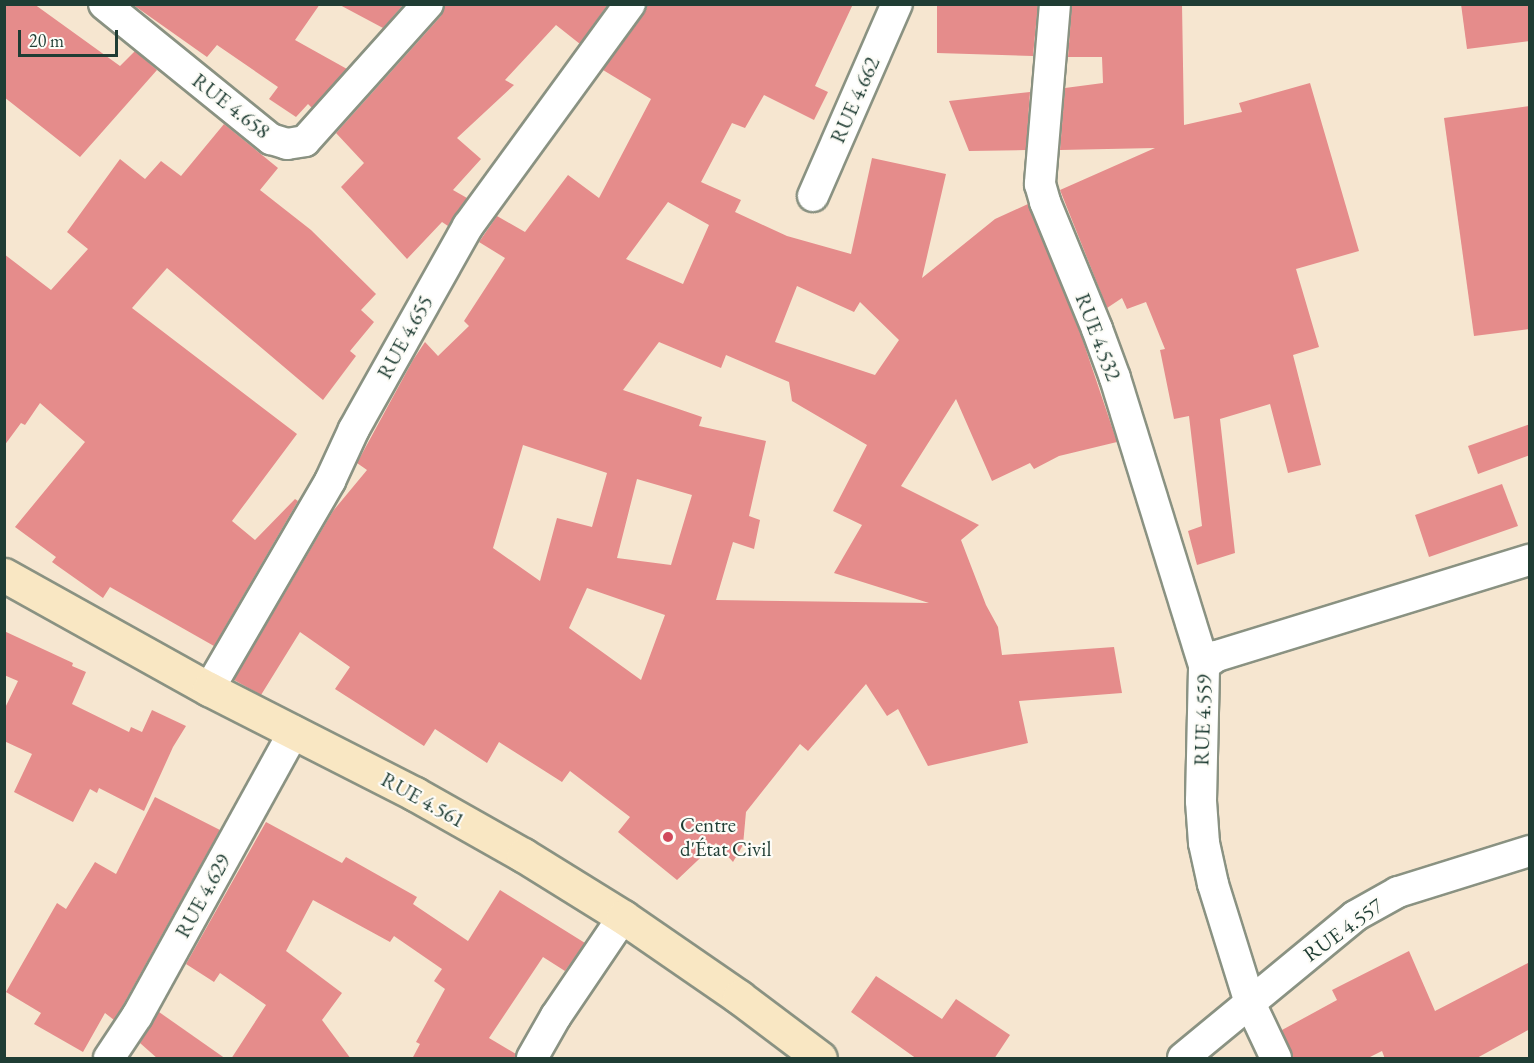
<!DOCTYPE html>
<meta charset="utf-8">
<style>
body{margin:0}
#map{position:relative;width:1534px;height:1063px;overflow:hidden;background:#f6e6d0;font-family:"EB Garamond",serif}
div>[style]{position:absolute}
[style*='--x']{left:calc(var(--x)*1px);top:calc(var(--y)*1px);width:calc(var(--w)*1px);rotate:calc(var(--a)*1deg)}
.building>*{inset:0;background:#e58c8b}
.roads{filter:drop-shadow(2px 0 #8a9282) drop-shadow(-2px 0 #8a9282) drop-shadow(0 2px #8a9282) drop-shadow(0 -2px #8a9282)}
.street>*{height:30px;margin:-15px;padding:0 15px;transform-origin:15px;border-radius:15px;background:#fff}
.secondary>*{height:33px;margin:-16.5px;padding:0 16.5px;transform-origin:16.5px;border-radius:16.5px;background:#f9e7c3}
.dots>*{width:16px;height:16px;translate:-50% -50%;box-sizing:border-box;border:3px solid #fdfcf7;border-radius:50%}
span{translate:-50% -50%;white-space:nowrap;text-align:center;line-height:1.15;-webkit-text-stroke:4.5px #fdfcf7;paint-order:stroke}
.street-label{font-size:21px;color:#1f3d34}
.poi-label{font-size:21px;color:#1f3d34}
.left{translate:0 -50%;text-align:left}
.frame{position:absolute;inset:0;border:6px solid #1f3d34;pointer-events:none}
.scale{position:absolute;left:18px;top:30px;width:100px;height:27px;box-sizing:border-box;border:3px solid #1f3d34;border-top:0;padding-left:8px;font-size:18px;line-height:21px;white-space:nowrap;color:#1f3d34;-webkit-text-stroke:4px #fdfcf7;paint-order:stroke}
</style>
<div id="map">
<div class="building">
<i style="clip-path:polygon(4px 4px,34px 4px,120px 66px,135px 51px,157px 70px,80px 157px,4px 97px)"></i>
<i style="clip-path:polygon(132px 4px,320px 4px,295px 40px,347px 69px,312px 108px,308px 104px,296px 117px,269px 99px,278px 87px,217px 45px,207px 57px)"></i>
<i style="clip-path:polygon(338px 4px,404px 4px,383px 28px)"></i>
<i style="clip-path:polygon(445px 4px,608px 4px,580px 44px,556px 25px,505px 80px,514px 85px,457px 138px,481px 159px,453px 190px,467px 198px,448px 226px,442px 222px,407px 259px,341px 187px,364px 163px,336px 133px,441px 16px)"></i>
<i style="clip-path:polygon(evenodd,647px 4px,853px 4px,815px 86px,828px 92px,814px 120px,764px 95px,745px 128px,732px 123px,701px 182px,741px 200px,735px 212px,787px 236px,851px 254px,872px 158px,946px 174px,922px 278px,995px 219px,1028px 204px,1081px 335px,1117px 442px,1059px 456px,1034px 469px,1030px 463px,992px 481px,956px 399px,901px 486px,979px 525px,961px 540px,986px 605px,998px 627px,1002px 655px,1114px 647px,1122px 693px,1019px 701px,1028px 743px,928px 766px,898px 709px,887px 716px,866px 684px,808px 751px,800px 744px,746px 812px,743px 845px,733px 862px,716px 843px,677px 880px,618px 832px,630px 817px,570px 771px,562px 782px,499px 742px,487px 763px,435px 729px,424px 746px,335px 689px,350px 667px,300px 632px,261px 695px,234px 680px,333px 511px,367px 470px,357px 463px,413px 360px,425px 342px,438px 356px,469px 326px,464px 321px,505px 258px,479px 242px,497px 216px,525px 232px,568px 175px,599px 198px,651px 99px,603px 70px,644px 14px,647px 4px,668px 202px,709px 225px,683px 284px,626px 259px,668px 202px,647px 4px,797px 286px,854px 312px,860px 302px,899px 340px,875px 375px,775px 342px,797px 286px,647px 4px,659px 342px,721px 368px,726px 355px,789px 382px,792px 401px,867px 445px,833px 511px,862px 525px,834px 573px,929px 603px,716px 600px,733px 542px,754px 549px,760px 520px,749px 516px,766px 441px,699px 426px,702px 417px,623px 390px,659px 342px,647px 4px,523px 445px,607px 473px,592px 527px,557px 518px,540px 581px,493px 548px,523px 445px,647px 4px,637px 479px,692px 495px,671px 565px,617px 558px,637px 479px,647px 4px,587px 588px,665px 615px,641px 680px,569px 628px,587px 588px)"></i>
<i style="clip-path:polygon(937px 4px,1038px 4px,1033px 56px,937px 53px)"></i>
<i style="clip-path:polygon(1072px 4px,1182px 4px,1184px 125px,1242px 112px,1239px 103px,1310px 83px,1359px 251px,1296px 269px,1319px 347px,1293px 355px,1321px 465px,1288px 473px,1270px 404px,1220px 419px,1235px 553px,1197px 565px,1188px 531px,1202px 526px,1189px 416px,1174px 419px,1160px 350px,1165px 349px,1146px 302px,1127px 309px,1122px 298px,1107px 308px,1060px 190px,1155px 148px,1060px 150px,1065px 88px,1103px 83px,1102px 57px,1068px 57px)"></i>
<i style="clip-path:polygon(1461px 4px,1530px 4px,1530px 41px,1467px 49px)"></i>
<i style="clip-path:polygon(1030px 92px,1026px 150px,969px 151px,949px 101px)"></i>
<i style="clip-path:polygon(1530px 106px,1530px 329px,1474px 336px,1444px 118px)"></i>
<i style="clip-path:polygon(224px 124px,278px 168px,260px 190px,311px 230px,376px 294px,361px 310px,374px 322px,350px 351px,356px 356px,323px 400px,167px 268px,132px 308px,297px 434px,232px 521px,255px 540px,295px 499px,298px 501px,214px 646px,110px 587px,103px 598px,52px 562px,56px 557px,15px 527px,85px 442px,40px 403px,25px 425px,21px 423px,4px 446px,4px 254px,51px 290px,88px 249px,67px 232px,120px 159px,145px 179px,161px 161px,181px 176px)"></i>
<i style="clip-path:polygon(1530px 424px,1530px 455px,1478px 474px,1468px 446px)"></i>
<i style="clip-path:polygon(1502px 484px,1518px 526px,1429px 557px,1415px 515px)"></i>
<i style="clip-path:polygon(4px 631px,73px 663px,72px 666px,86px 672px,72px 704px,129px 732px,131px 727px,142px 732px,152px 710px,186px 726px,173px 747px,144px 811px,99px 788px,97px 793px,90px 789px,73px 822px,14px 792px,32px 754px,4px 741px,4px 710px,18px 681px,4px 675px)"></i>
<i style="clip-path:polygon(155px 797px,220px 830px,122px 1007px,114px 1020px,105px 1013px,83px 1052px,34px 1024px,41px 1013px,6px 992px,57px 903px,66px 909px,95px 862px,116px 874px)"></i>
<i style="clip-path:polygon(266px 822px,342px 863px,346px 857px,417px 897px,413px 904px,468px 941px,500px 890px,585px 943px,565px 971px,543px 957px,489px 1038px,516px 1054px,515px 1059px,412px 1059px,420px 1044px,416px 1042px,445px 989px,434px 981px,442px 969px,394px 936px,390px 942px,313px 900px,286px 951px,342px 993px,322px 1020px,351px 1059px,231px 1059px,266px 1005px,220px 973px,214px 982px,186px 964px)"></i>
<i style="clip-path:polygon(1409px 951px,1435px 1011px,1530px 962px,1530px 1029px,1475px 1059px,1385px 1059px,1382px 1051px,1366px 1059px,1293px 1059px,1282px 1030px,1337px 1000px,1332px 990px)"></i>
<i style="clip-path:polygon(876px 976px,942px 1019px,956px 999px,1010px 1035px,994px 1059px,917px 1059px,851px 1012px)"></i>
<i style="clip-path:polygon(159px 1012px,226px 1059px,158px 1059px,140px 1043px)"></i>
</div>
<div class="roads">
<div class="street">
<i style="--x:104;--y:4;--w:215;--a:39"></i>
<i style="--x:271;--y:139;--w:17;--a:17"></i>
<i style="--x:287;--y:144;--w:18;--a:-9"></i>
<i style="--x:305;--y:141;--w:184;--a:-48.1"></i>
<i style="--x:1055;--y:4;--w:181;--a:94.8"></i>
<i style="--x:1040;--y:184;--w:19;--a:74"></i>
<i style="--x:1045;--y:202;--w:137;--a:67.7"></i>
<i style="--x:1097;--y:329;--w:52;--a:69.8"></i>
<i style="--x:1115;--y:378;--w:300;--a:72.8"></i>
<i style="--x:813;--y:196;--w:210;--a:-66.4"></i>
<i style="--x:209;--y:689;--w:241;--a:-59.8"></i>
<i style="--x:330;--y:481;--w:57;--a:-65.2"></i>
<i style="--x:354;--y:429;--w:233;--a:-60.7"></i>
<i style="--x:468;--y:226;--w:275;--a:-53.9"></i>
<i style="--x:109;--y:1058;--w:50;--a:-56.3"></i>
<i style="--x:137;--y:1016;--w:325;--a:-61.1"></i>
<i style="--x:532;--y:1058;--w:48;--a:-60.3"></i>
<i style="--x:556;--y:1016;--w:120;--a:-55.9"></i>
<i style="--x:1183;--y:1058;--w:223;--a:-39.5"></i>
<i style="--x:1355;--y:916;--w:49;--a:-29.2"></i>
<i style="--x:1398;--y:892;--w:138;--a:-17.3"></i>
<i style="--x:1276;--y:1058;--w:61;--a:-115.3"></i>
<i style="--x:1250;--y:1003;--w:125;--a:-107.3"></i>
<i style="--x:1213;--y:884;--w:42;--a:-102.4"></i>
<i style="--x:1204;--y:843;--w:42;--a:-94.1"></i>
<i style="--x:1201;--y:801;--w:136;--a:-88.7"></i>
<i style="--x:1204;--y:665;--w:16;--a:-35"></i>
<i style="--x:1217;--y:656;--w:327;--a:-17.1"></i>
</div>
<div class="secondary">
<i style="--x:4;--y:575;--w:235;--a:29.1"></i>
<i style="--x:209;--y:689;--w:231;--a:27"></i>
<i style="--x:415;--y:794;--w:124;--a:29.5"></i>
<i style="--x:523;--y:855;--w:118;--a:31.8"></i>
<i style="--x:623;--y:917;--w:141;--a:34.6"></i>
<i style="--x:739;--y:997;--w:101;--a:37"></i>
</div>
</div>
<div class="dots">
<i style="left:668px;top:837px;background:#d1495b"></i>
</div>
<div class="street-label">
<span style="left:855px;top:100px;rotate:-66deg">RUE 4.662</span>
<span style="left:231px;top:106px;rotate:38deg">RUE 4.658</span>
<span style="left:405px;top:337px;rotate:-61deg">RUE 4.655</span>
<span style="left:1098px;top:337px;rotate:69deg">RUE 4.532</span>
<span style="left:1203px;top:720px;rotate:-88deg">RUE 4.559</span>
<span style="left:423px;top:800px;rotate:29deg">RUE 4.561</span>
<span style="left:203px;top:896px;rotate:-61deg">RUE 4.629</span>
<span style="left:1343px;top:930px;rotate:-36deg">RUE 4.557</span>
</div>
<div class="poi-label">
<span class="left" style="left:680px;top:837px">Centre<br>d'État Civil</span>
</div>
<div class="frame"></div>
<div class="scale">20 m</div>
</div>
